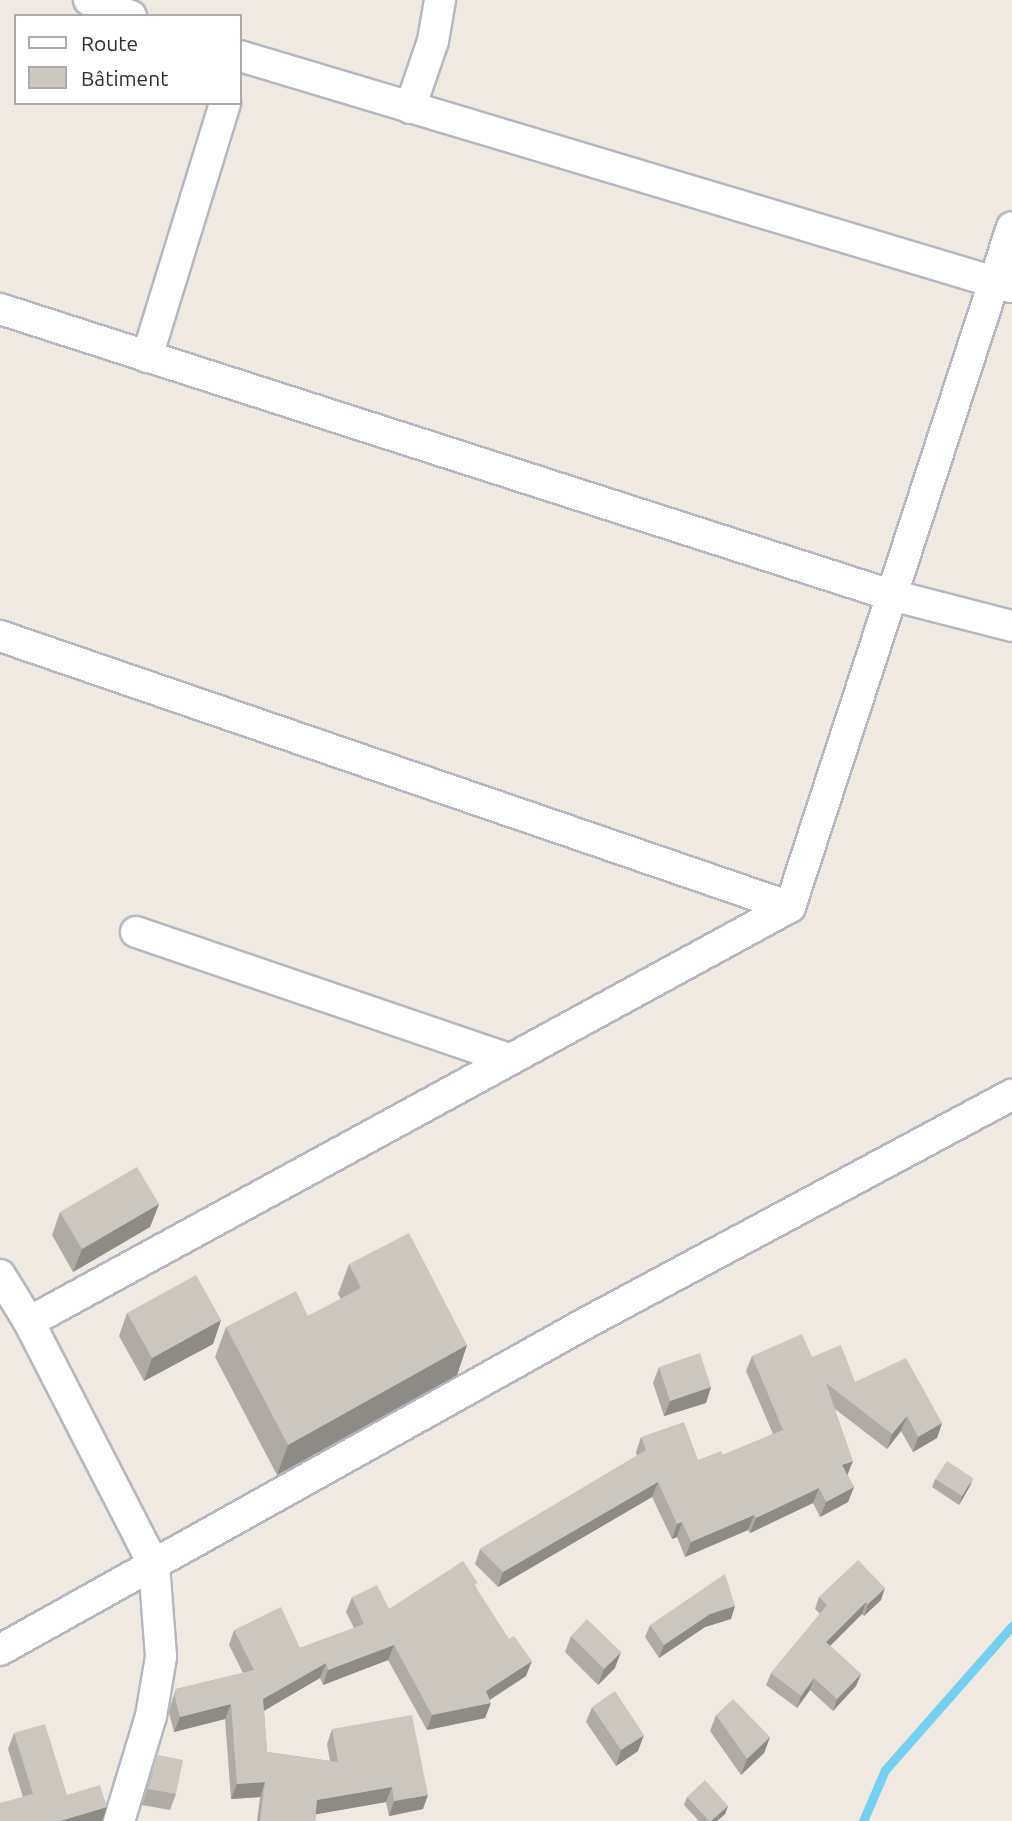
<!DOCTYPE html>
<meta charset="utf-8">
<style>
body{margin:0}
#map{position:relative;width:1012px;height:1821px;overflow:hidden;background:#efe9e1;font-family:Ubuntu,sans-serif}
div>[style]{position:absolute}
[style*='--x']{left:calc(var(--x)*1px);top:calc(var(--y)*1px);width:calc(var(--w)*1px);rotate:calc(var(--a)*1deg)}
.stream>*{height:9px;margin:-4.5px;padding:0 4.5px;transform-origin:4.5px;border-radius:4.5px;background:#75cff0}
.roads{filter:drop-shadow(2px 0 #b4b7c1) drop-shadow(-2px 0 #b4b7c1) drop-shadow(0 2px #b4b7c1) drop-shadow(0 -2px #b4b7c1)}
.minor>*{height:30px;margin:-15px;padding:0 15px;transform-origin:15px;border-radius:15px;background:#fff}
.wall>*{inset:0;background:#afaba4}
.shaded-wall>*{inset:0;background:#8e8b86}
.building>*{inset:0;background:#cbc7bf}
span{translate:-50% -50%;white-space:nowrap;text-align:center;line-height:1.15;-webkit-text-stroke:5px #fff;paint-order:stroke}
.legend{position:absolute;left:14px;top:14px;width:228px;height:91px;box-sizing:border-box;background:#fff;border:2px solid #ababab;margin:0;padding:9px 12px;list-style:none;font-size:21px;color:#2e2e2e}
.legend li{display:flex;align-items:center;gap:14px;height:35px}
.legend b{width:35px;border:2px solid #ababab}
</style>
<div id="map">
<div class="stream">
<i style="--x:863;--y:1821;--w:56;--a:-66.7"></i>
<i style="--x:885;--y:1770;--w:192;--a:-48.6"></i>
</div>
<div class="roads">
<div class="minor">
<i style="--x:89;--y:0;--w:45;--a:20.9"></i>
<i style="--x:240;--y:56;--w:805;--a:16.68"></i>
<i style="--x:410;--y:108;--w:71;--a:-71.1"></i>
<i style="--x:433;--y:41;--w:42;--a:-80.3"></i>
<i style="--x:0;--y:309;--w:936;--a:17.8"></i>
<i style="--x:891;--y:595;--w:125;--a:14.4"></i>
<i style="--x:147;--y:357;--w:266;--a:-72.9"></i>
<i style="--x:0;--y:636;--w:835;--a:18.93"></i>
<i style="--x:136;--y:932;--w:395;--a:18.8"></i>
<i style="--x:0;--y:1275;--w:55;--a:58.3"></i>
<i style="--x:29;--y:1322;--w:273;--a:62.8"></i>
<i style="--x:154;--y:1565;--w:92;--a:85.6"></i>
<i style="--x:161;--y:1657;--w:60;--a:99.6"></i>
<i style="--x:151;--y:1716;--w:110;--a:106.9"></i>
<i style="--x:29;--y:1322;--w:867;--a:-28.61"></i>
<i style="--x:790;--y:907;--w:715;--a:-71.92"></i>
<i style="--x:0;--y:1650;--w:671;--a:-29.16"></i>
<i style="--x:586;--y:1323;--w:483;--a:-28.2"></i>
</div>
</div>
<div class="wall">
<i style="clip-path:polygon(159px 1204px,150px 1227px,73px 1272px,52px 1235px,60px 1212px)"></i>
<i style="clip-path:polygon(349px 1264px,467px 1345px,457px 1375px,277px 1475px,215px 1357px,226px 1327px,308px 1316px,341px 1299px,338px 1294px)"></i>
<i style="clip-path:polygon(127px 1313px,221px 1320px,213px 1344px,144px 1381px,119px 1336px)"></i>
<i style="clip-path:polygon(752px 1356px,812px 1357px,855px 1382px,942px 1423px,937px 1438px,913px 1452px,901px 1431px,887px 1449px,835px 1409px,848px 1476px,854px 1487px,848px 1502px,820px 1517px,813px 1503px,750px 1533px,748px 1530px,685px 1557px,677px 1537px,672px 1539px,652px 1497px,498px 1587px,475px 1564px,480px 1549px,637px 1456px,636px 1452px,641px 1437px,698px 1460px,723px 1455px,773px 1434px,746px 1371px)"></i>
<i style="clip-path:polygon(659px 1367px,711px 1387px,706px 1403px,664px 1416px,653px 1383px)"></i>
<i style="clip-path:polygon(935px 1479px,970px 1486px,959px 1505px,932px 1487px)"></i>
<i style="clip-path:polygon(476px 1588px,526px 1676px,490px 1700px,485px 1718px,427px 1730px,388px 1660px,323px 1685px,320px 1678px,264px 1711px,267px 1752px,330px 1761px,327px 1744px,332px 1729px,423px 1809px,389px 1816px,386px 1802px,316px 1814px,315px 1821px,257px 1821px,260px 1797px,231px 1799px,225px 1719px,174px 1732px,169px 1713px,171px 1704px,176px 1689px,243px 1673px,229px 1645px,234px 1630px,300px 1648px,354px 1628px,346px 1612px,352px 1597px,389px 1609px)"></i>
<i style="clip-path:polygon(819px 1597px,881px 1600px,864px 1616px,862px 1614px,830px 1646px,861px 1674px,856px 1686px,833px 1711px,810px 1690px,797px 1708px,766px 1685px,771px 1673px,820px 1614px,815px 1609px)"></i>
<i style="clip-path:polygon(735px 1606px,731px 1619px,705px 1627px,659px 1658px,645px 1637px,650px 1625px)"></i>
<i style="clip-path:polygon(571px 1636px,615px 1668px,598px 1685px,565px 1652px)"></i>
<i style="clip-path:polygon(592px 1707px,638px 1751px,616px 1766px,586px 1722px)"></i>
<i style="clip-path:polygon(716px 1715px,770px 1737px,764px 1753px,741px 1775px,710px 1731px)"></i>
<i style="clip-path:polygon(14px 1733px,67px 1795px,107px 1807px,102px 1821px,0 1821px,23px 1797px,8px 1749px)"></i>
<i style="clip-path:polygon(158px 1755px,176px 1794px,170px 1810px,142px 1805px)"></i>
<i style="clip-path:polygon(687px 1797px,728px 1806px,725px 1814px,717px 1821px,699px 1821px,684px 1805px)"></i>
</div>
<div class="shaded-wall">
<i style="clip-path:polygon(159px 1204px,150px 1227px,73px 1272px,82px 1249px)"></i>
<i style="clip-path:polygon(221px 1320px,213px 1344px,144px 1381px,152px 1358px)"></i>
<i style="clip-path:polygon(467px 1345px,457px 1375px,277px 1475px,288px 1445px)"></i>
<i style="clip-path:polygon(711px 1387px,706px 1403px,664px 1416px,670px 1401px)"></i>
<i style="clip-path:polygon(907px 1416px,901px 1431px,887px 1449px,892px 1434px)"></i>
<i style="clip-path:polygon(942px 1423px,937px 1438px,913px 1452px,918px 1437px)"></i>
<i style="clip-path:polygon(853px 1461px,847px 1476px,842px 1465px)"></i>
<i style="clip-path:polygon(973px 1478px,970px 1486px,959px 1505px,962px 1496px)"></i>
<i style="clip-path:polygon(658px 1482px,652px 1497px,498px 1587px,503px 1572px)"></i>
<i style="clip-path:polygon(854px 1487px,848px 1502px,820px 1517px,826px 1502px)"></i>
<i style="clip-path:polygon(819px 1488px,813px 1503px,750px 1533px,756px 1518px)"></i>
<i style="clip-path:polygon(754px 1515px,748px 1530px,685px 1557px,691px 1542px)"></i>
<i style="clip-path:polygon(682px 1522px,677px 1537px,672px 1539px,677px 1524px)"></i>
<i style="clip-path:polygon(885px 1588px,881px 1600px,864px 1616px,868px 1604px)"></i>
<i style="clip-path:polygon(866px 1602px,862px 1614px,822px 1654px,826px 1642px)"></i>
<i style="clip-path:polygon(735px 1606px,731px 1619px,705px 1627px,659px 1658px,664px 1645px,710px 1614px)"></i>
<i style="clip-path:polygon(394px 1645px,388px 1660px,323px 1685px,328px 1670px)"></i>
<i style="clip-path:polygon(621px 1652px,615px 1668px,598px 1685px,604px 1669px)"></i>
<i style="clip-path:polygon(532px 1661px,526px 1676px,483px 1704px,491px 1703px,485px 1718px,427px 1730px,432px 1715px,486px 1691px)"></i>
<i style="clip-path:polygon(326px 1663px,320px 1678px,258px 1714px,263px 1699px)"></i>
<i style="clip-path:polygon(861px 1674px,856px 1686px,833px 1711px,837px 1699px)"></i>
<i style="clip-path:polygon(814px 1678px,810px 1690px,797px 1708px,801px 1696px)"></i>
<i style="clip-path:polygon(231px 1704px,225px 1719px,174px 1732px,180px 1717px)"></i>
<i style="clip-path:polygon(644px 1735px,638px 1751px,616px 1766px,621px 1750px)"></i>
<i style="clip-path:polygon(770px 1737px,764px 1753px,741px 1775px,747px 1759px)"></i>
<i style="clip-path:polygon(265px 1782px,260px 1797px,231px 1799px,237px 1784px)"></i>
<i style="clip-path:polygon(392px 1787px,386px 1802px,312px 1815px,317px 1800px)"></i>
<i style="clip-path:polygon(428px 1795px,423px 1809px,389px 1816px,394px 1801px)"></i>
<i style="clip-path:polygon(728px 1806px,725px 1814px,717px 1821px,711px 1821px)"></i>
<i style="clip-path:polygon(107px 1807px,102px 1821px,60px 1821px)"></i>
</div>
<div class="building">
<i style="clip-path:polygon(137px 1167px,159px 1204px,82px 1249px,60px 1212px)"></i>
<i style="clip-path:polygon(409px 1233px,467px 1345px,288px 1445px,226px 1327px,296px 1291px,308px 1316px,361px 1288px,349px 1264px)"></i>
<i style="clip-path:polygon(196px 1275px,221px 1320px,152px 1358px,127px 1313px)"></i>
<i style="clip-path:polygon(802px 1334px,812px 1357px,841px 1345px,855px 1382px,906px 1358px,942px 1423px,918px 1437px,907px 1416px,892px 1434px,826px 1383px,853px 1461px,842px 1465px,854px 1487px,826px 1502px,819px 1488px,756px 1518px,754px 1515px,691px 1542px,682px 1522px,677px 1524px,658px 1482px,503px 1572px,480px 1549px,646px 1450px,641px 1437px,684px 1422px,698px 1460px,721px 1451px,723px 1455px,783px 1430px,752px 1356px)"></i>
<i style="clip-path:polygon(700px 1353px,711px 1387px,670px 1401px,659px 1367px)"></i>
<i style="clip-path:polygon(947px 1461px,973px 1478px,962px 1496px,935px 1479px)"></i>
<i style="clip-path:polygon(858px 1560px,885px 1588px,868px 1604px,866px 1602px,826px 1642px,861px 1674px,837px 1699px,814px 1678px,801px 1696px,771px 1673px,827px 1605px,819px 1597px)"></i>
<i style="clip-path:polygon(463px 1561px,478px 1583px,475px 1584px,477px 1589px,509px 1639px,514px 1636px,532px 1661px,486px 1691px,491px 1703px,432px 1715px,394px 1645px,328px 1670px,326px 1663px,263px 1699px,267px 1752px,338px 1762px,332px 1729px,412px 1715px,428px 1795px,394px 1801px,392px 1787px,317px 1800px,315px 1821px,260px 1821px,265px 1782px,237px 1784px,231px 1704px,180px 1717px,175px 1698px,176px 1689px,254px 1670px,234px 1630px,281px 1607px,300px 1648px,364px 1624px,352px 1597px,377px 1585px,389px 1609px)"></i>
<i style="clip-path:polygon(725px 1574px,735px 1606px,710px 1614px,664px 1645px,650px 1625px)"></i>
<i style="clip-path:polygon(587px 1619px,621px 1652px,604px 1669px,571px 1636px)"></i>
<i style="clip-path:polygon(615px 1691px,644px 1735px,621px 1750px,592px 1707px)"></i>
<i style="clip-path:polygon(733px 1699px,770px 1737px,747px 1759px,716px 1715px)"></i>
<i style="clip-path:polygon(45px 1724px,67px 1795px,100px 1785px,107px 1807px,60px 1821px,0 1821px,0 1803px,33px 1794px,14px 1733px)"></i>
<i style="clip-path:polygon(158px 1755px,183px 1760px,176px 1794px,148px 1789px)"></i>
<i style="clip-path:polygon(705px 1780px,728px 1806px,711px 1821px,709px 1821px,687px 1797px)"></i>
</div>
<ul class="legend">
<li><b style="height:9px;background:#fff"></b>Route</li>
<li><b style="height:19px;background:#cbc7bf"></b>Bâtiment</li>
</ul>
</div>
